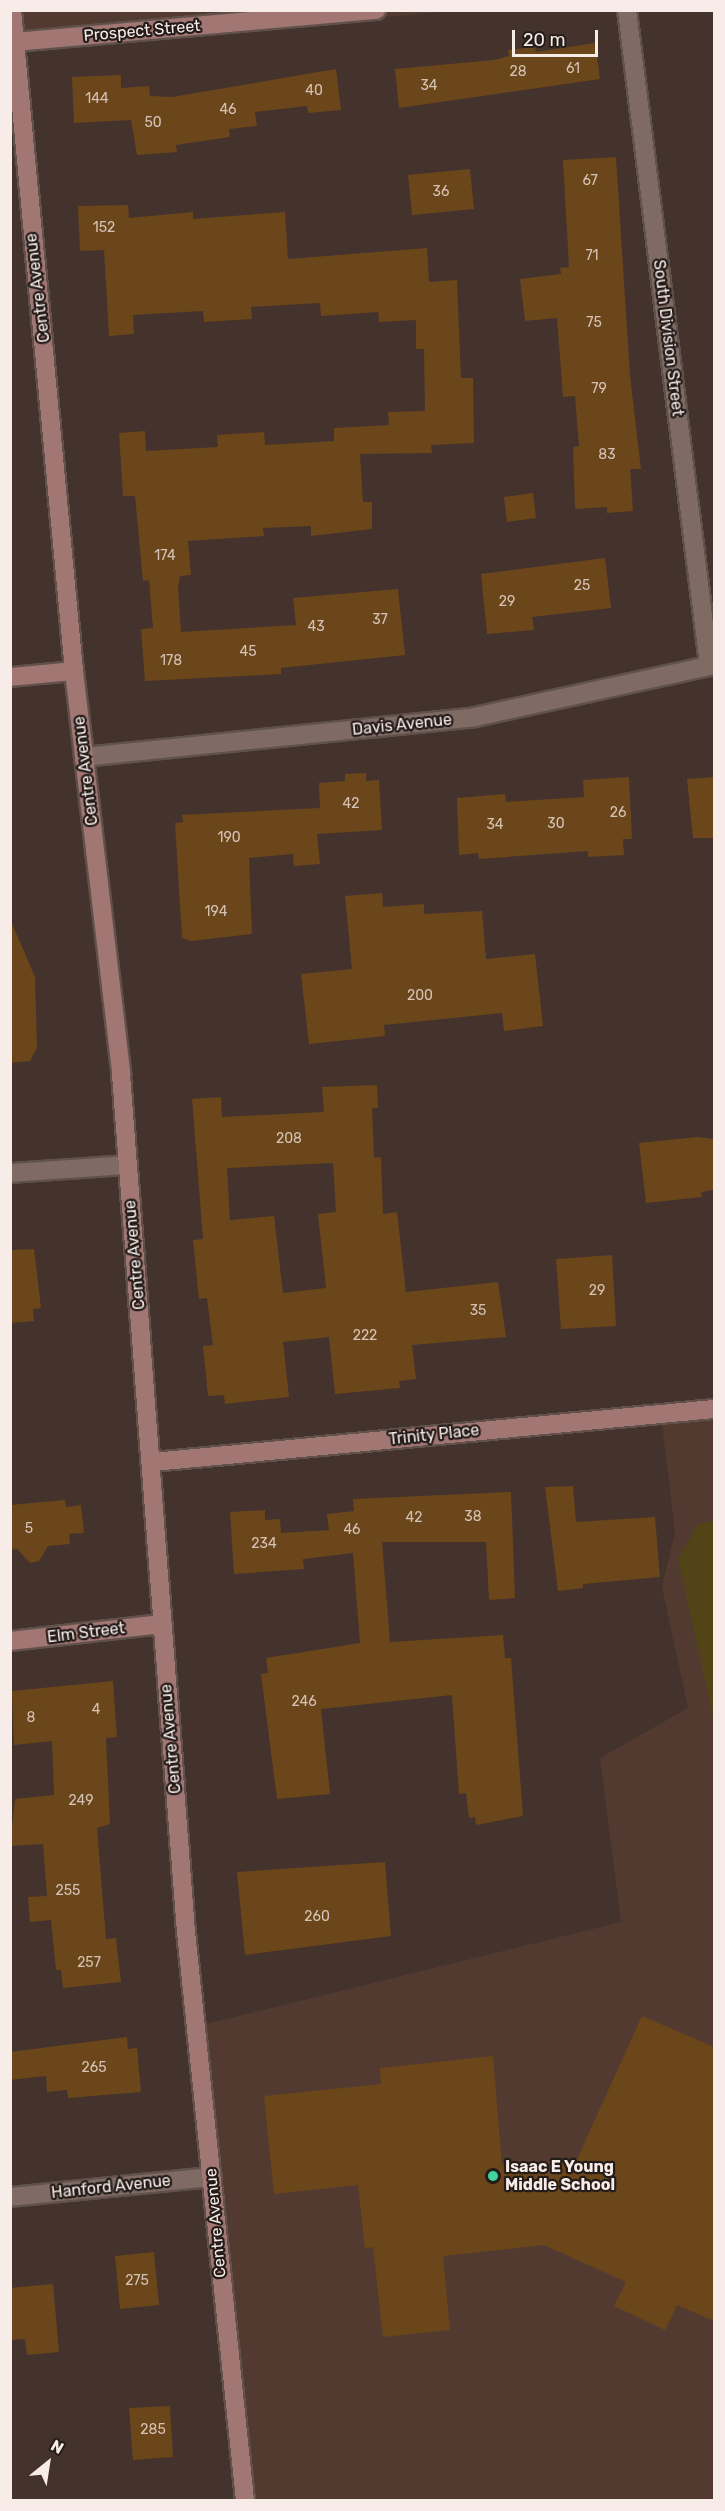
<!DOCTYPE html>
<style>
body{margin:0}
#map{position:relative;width:725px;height:2511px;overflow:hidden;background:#44322c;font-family:Rubik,sans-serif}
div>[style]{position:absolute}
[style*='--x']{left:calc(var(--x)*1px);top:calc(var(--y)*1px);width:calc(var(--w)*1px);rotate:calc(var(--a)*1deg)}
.built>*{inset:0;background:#523a31}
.green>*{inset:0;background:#524417}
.building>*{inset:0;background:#6b461b}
.roads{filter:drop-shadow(2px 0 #60514b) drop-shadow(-2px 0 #60514b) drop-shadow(0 2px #60514b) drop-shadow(0 -2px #60514b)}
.street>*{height:18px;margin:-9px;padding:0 9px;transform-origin:9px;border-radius:9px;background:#7f6b64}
.secondary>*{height:18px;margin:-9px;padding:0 9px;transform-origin:9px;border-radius:9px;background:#a27673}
.dots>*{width:16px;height:16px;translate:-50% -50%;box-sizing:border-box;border:3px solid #241c19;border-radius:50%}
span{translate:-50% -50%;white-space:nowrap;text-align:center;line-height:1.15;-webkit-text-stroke:4.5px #241c19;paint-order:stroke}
.number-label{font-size:14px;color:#d5c2b5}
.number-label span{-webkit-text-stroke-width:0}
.street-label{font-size:16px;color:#f8ece8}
.poi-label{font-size:16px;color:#f8ece8;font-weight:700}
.left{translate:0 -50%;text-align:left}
.frame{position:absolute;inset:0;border:12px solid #f8ece8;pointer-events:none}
.north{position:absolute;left:18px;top:2433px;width:60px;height:60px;-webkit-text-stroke:4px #241c19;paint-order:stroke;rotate:30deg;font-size:16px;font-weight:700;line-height:24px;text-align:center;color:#f8ece8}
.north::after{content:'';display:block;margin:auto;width:21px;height:27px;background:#f8ece8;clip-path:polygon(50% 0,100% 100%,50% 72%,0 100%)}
.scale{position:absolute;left:512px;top:30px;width:86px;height:27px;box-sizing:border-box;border:3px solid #f8ece8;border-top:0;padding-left:8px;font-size:18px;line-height:21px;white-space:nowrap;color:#f8ece8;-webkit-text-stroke:4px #241c19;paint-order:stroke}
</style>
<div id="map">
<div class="built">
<i style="clip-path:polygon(20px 11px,453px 11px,24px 49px)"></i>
<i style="clip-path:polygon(714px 1401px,714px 2500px,250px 2500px,194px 2027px,621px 1922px,600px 1758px,688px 1708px,662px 1587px,675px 1532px,660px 1407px)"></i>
</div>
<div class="green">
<i style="clip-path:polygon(714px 1521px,714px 1721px,678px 1559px,698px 1524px)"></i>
</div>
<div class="building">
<i style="clip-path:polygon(595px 43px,600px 79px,399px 108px,395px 69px,494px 60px,509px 56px,508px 50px,535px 47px,536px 52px)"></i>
<i style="clip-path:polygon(336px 69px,341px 110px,308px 113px,307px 106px,255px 112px,257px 126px,229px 129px,230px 137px,176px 145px,177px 152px,137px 155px,131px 120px,74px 123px,72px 77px,121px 75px,121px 88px,149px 86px,150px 96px,172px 97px)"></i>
<i style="clip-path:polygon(616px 157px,630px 376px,641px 469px,630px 469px,633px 511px,607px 513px,607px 507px,575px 509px,573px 447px,579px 446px,575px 396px,563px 397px,557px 318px,525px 321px,520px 279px,561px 274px,560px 268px,569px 267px,563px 160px)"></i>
<i style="clip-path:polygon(470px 169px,474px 209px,412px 215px,408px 175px)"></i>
<i style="clip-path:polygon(128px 205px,129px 218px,193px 212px,193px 219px,285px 212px,288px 259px,427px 248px,429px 282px,457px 280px,461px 378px,473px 378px,474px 443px,431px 445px,432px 453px,360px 454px,363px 502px,372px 502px,372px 529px,311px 536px,311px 526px,263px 528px,264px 536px,188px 541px,191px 575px,180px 576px,178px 589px,181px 632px,296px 625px,293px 598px,398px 589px,405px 655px,281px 668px,281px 674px,145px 681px,141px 629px,153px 628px,149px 580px,143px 581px,135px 496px,123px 496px,119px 433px,145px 431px,146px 451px,218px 447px,217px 435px,264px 432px,265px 445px,334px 441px,334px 428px,389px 425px,388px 412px,425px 411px,424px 349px,416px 349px,416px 320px,379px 322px,378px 312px,321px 316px,320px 303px,251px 307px,252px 319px,204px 322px,203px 311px,133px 315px,134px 334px,109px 336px,104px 250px,80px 251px,78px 206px)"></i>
<i style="clip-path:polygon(533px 493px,536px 518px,507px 522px,504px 497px)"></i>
<i style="clip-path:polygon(605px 558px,611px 608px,532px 617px,534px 630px,487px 634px,481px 574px)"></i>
<i style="clip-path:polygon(366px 773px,366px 781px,379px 780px,382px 830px,317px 834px,320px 864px,294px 866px,293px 854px,249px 858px,252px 934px,191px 941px,182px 938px,175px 823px,183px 822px,182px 815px,320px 808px,319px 783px,345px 781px,345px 774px)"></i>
<i style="clip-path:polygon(629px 777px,632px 839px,623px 839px,624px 855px,588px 857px,588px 851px,479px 859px,478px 853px,459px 855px,457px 798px,505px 794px,506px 802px,584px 797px,583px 780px)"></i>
<i style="clip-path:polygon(714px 777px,714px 838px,693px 838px,687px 779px)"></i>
<i style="clip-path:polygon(382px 893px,383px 907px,424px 904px,424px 914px,482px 911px,486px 959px,535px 954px,543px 1026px,504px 1031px,502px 1013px,384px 1025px,385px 1036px,309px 1044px,301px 974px,352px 969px,345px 896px)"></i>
<i style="clip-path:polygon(10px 919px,35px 977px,37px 1048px,30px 1061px,10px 1063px)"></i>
<i style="clip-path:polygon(evenodd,377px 1085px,378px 1108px,372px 1108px,374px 1158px,381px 1157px,383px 1214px,397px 1212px,406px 1292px,498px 1282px,506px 1337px,412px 1345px,416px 1379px,399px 1381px,400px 1388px,335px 1394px,329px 1337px,283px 1342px,289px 1397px,225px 1404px,224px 1395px,208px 1396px,203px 1346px,213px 1345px,207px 1298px,199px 1299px,193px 1240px,203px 1239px,192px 1099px,221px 1097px,222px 1117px,324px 1112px,322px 1087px,377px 1085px,333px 1163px,336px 1212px,318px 1214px,326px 1288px,283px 1293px,274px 1216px,230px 1220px,227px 1168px,333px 1163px)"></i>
<i style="clip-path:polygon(698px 1137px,714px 1139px,714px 1190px,701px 1192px,702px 1197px,646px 1203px,639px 1143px)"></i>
<i style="clip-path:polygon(34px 1249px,41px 1308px,33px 1309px,34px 1321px,10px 1323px,10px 1250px)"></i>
<i style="clip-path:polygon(612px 1255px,616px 1326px,561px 1329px,556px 1259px)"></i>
<i style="clip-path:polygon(573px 1486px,576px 1522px,655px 1517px,660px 1577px,583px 1584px,583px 1588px,558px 1591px,545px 1487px)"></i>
<i style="clip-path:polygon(511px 1492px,515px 1598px,489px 1600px,486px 1542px,382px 1542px,390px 1642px,503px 1635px,505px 1658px,511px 1658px,523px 1816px,476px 1825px,475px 1817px,469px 1818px,466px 1793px,459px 1794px,452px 1695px,321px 1709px,330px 1794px,277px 1799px,261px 1674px,268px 1673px,266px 1658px,360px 1643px,353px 1553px,303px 1559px,304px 1569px,234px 1574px,230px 1512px,265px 1510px,265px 1520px,280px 1519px,281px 1533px,329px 1530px,327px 1514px,354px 1511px,353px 1499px)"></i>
<i style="clip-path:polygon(65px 1500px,66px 1507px,81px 1505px,84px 1533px,69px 1534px,70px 1544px,48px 1546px,39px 1561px,30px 1563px,17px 1549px,10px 1550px,10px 1505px)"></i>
<i style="clip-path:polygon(113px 1681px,117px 1737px,106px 1738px,110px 1824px,97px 1828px,106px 1939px,116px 1938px,121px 1982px,63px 1988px,61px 1970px,56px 1970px,51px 1920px,30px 1922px,28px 1897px,47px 1896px,43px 1844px,10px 1846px,15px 1799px,54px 1795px,52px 1741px,14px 1745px,12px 1691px)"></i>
<i style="clip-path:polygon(385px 1862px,391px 1936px,245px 1955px,237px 1872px)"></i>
<i style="clip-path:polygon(642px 2016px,714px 2047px,714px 2321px,677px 2305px,665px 2330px,614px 2306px,626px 2282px,544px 2245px,443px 2256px,450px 2330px,383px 2337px,373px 2247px,365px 2248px,358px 2185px,274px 2194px,264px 2096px,381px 2084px,380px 2068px,493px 2056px,502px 2165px,558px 2161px,573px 2168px)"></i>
<i style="clip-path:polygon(127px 2037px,128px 2049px,137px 2048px,141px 2092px,68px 2098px,67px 2090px,47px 2092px,46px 2076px,10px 2080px,10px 2052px)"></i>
<i style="clip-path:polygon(154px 2252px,159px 2305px,120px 2309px,115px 2256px)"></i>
<i style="clip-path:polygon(53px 2284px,59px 2352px,27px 2355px,25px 2339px,10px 2340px,10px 2288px)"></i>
<i style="clip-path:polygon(170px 2406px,173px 2457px,133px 2460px,129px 2408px)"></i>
</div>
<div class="roads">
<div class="street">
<i style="--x:627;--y:10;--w:660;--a:82.86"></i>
<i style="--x:84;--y:757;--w:393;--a:-5.8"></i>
<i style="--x:475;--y:717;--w:245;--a:-12.3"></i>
<i style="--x:10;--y:1173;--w:118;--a:-3.9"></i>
<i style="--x:10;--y:2197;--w:203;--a:-5.7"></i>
</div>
<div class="secondary">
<i style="--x:12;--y:10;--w:664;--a:84.64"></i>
<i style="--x:74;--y:671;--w:406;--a:83.3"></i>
<i style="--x:121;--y:1074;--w:860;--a:85.67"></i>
<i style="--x:186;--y:1932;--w:571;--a:84.07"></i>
<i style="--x:15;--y:42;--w:363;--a:-5.1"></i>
<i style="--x:10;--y:677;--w:64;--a:-5.4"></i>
<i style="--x:153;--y:1462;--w:563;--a:-5.4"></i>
<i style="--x:10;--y:1641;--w:153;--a:-6.4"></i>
</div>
</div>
<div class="dots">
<i style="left:493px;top:2176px;background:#41d4a1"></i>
</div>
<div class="number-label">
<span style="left:573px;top:69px">61</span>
<span style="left:518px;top:72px">28</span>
<span style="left:429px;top:86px">34</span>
<span style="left:314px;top:91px">40</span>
<span style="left:97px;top:99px">144</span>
<span style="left:228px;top:110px">46</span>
<span style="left:153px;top:123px">50</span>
<span style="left:590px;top:181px">67</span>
<span style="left:441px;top:192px">36</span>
<span style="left:104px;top:228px">152</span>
<span style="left:592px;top:256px">71</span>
<span style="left:594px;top:323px">75</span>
<span style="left:599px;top:389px">79</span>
<span style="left:607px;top:455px">83</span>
<span style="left:165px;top:556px">174</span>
<span style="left:582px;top:586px">25</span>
<span style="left:507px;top:602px">29</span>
<span style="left:380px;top:620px">37</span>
<span style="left:316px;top:627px">43</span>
<span style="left:248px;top:652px">45</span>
<span style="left:171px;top:661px">178</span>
<span style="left:351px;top:804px">42</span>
<span style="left:618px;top:813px">26</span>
<span style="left:556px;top:824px">30</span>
<span style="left:495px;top:825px">34</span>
<span style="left:229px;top:838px">190</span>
<span style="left:216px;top:912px">194</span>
<span style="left:420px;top:996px">200</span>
<span style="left:289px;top:1139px">208</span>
<span style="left:597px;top:1291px">29</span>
<span style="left:478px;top:1311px">35</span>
<span style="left:365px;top:1336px">222</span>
<span style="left:473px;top:1517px">38</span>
<span style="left:414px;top:1518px">42</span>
<span style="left:29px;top:1529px">5</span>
<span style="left:352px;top:1530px">46</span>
<span style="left:264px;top:1544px">234</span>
<span style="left:304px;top:1702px">246</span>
<span style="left:96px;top:1710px">4</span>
<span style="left:31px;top:1718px">8</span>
<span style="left:81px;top:1801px">249</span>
<span style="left:68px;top:1891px">255</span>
<span style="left:317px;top:1917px">260</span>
<span style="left:89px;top:1963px">257</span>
<span style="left:94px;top:2068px">265</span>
<span style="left:137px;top:2281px">275</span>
<span style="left:153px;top:2430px">285</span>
</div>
<div class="street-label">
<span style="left:142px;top:31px;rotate:-5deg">Prospect Street</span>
<span style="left:38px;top:288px;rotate:-97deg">Centre Avenue</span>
<span style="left:668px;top:338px;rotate:83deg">South Division Street</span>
<span style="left:402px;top:725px;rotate:-6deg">Davis Avenue</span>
<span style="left:86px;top:771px;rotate:-97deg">Centre Avenue</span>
<span style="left:135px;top:1255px;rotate:-95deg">Centre Avenue</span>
<span style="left:434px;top:1435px;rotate:-6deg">Trinity Place</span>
<span style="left:86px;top:1633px;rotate:-7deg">Elm Street</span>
<span style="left:171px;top:1739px;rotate:-95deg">Centre Avenue</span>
<span style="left:111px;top:2187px;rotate:-6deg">Hanford Avenue</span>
<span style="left:216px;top:2223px;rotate:-95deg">Centre Avenue</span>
</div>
<div class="poi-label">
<span class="left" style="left:505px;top:2176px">Isaac E Young<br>Middle School</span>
</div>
<div class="frame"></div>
<div class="north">N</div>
<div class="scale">20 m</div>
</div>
